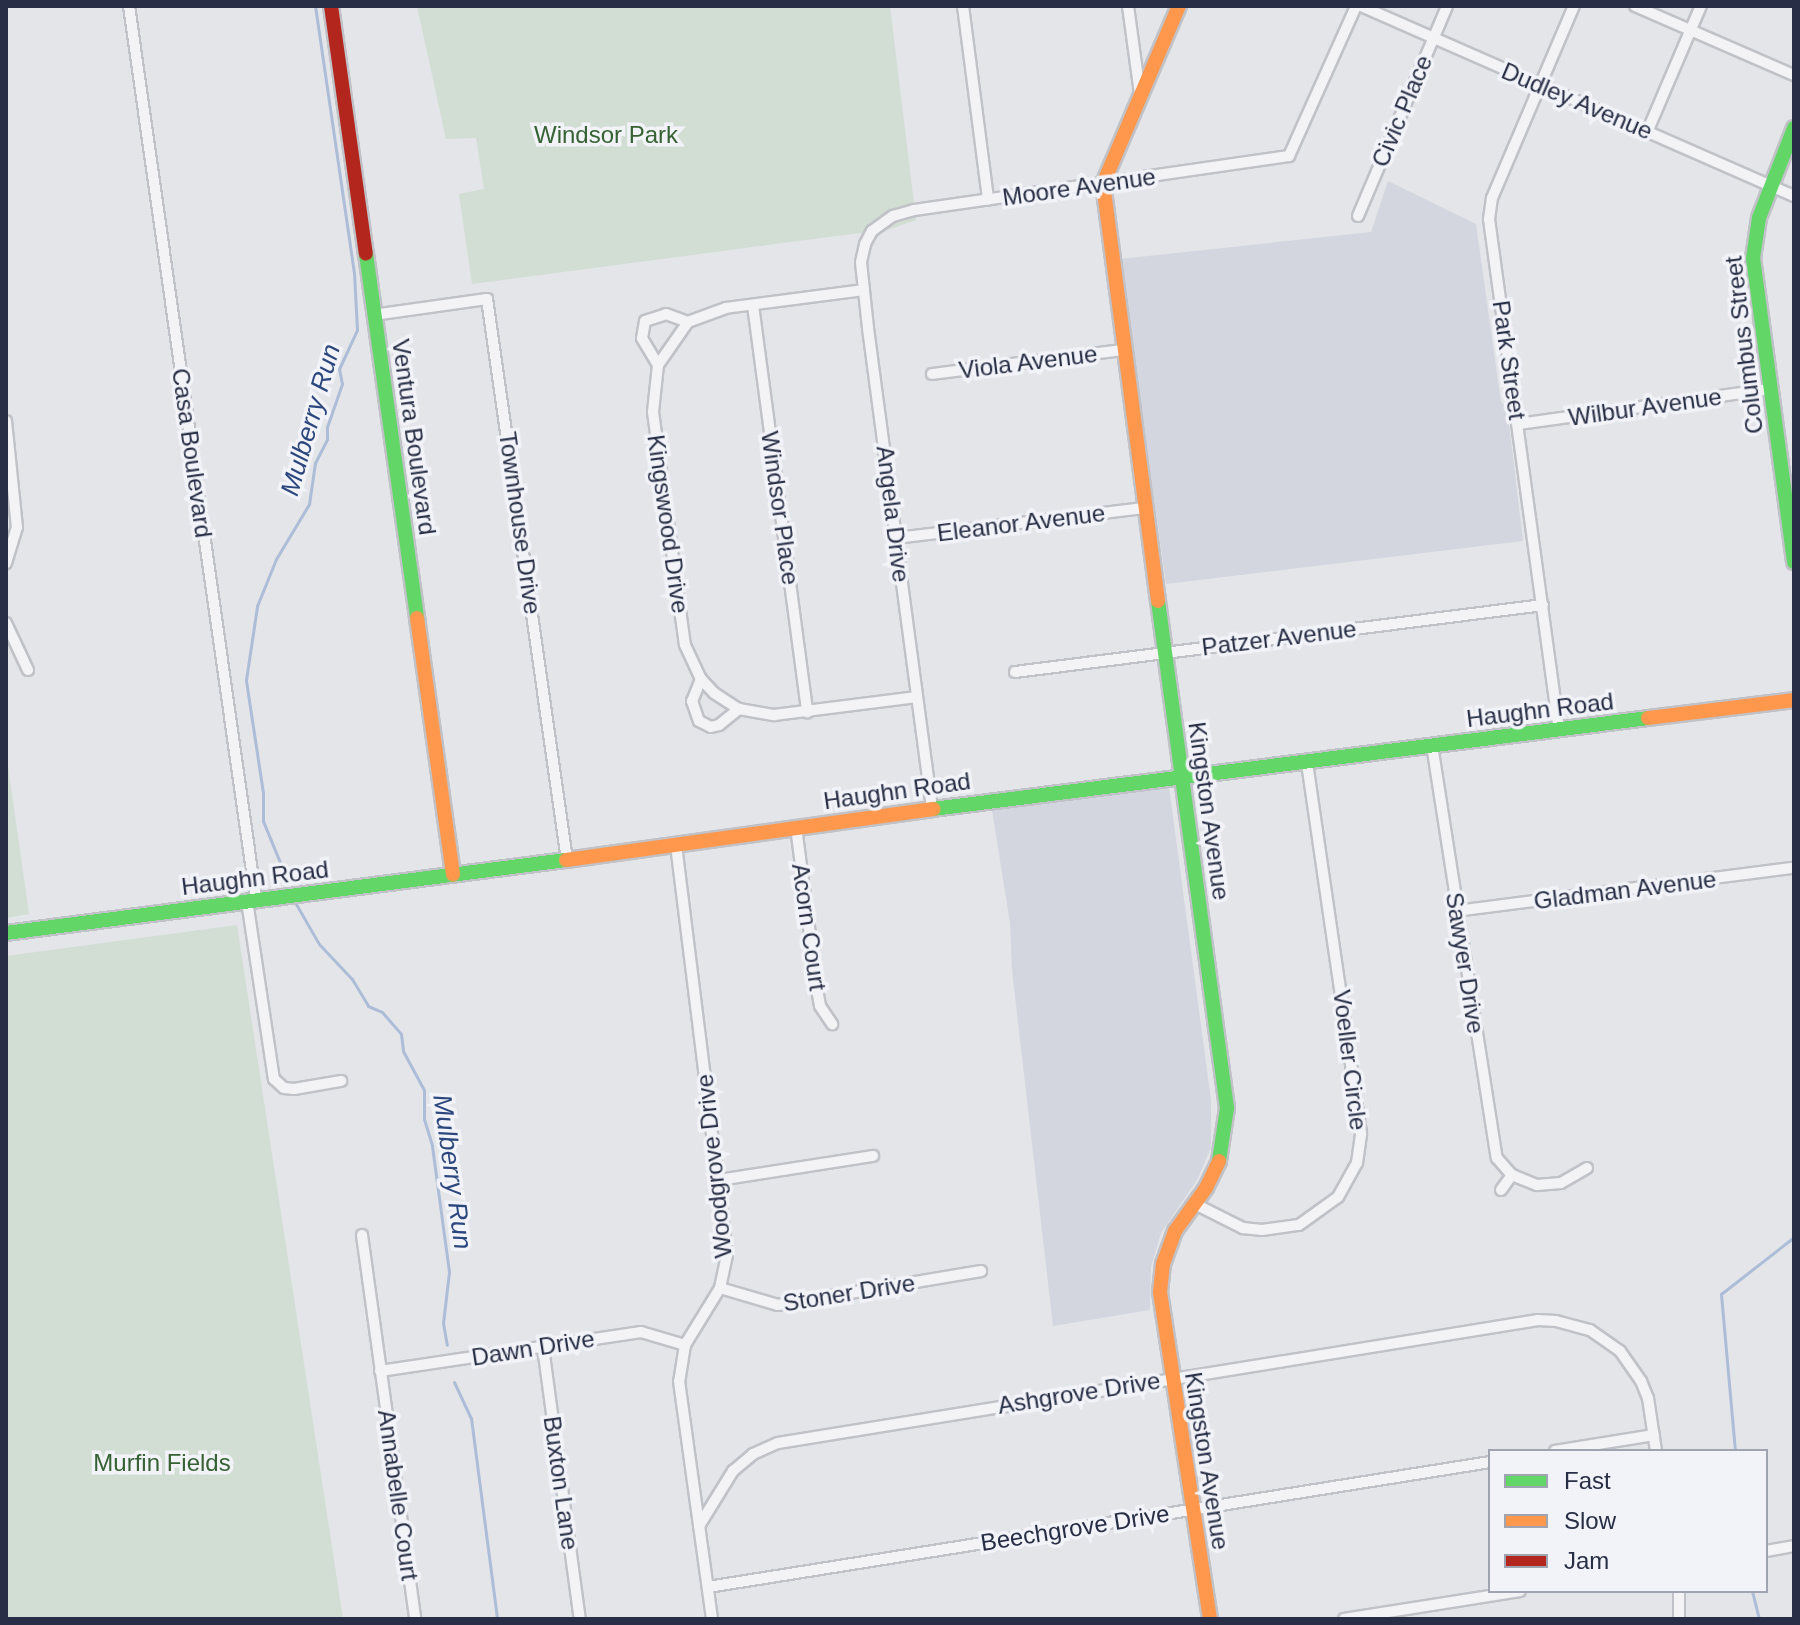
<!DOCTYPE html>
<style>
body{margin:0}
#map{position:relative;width:1800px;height:1625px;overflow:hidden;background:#e3e5e9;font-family:Helvetica,sans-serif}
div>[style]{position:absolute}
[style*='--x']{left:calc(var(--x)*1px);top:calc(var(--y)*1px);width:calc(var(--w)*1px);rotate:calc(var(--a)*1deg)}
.built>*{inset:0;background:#d3d6de}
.green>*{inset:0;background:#d2ddd3}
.stream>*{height:3px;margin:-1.5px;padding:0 1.5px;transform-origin:1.5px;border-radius:1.5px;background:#aebdd7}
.roads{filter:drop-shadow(2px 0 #c0c2c7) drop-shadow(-2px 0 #c0c2c7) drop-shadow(0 2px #c0c2c7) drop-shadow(0 -2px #c0c2c7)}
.street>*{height:10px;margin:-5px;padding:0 5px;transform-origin:5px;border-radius:5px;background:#f3f3f5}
.fast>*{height:14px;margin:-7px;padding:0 7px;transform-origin:7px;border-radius:7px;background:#63d668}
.slow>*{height:14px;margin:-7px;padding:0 7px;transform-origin:7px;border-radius:7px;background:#ff974d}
.jam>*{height:14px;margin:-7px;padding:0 7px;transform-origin:7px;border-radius:7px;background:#b3261e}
span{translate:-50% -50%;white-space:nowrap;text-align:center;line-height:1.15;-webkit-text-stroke:7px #f1f3f8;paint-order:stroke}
.street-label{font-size:24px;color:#272e45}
.park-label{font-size:24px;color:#366233}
.water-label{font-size:26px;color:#2c477e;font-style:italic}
.frame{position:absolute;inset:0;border:8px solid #272e45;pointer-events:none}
.legend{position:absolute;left:1488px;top:1449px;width:280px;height:144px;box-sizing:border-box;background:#f1f3f8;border:2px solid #a0a4b0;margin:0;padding:10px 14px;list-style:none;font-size:24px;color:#272e45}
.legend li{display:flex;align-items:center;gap:16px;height:40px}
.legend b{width:40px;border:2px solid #a0a4b0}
</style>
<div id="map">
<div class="built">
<i style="clip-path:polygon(1388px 181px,1476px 224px,1501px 402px,1507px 407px,1523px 541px,1166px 584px,1120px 259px,1371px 232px)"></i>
<i style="clip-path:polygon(1169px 787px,1211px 1100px,1211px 1148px,1197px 1180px,1161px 1233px,1151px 1267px,1150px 1310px,1053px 1326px,1012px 970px,1010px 923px,992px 810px)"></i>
</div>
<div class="green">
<i style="clip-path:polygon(417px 6px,890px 6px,916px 220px,890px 229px,472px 284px,459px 194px,484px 189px,476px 138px,446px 139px)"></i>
<i style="clip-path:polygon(6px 752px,29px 914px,6px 918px)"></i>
<i style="clip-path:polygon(237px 925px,343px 1619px,6px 1619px,6px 956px)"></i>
</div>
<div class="stream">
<i style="--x:286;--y:877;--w:61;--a:-112.3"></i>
<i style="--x:263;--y:821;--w:28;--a:-90"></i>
<i style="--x:263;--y:793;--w:114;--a:-98.6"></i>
<i style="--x:246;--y:680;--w:75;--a:-81.5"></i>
<i style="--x:257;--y:606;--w:51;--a:-68"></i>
<i style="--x:276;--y:559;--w:64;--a:-59"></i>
<i style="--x:309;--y:504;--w:41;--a:-81.7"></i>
<i style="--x:315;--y:463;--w:27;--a:-63"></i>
<i style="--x:327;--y:439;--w:12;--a:-90"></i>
<i style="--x:327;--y:427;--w:46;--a:-70.8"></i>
<i style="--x:342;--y:384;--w:15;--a:-101"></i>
<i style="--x:339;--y:369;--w:43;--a:-65.2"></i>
<i style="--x:357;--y:330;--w:57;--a:-93"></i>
<i style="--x:354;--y:273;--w:270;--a:-98.3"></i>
<i style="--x:296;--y:904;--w:46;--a:60.1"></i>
<i style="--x:319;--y:944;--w:48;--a:46.7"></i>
<i style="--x:352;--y:979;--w:31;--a:59"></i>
<i style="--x:368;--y:1006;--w:15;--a:23"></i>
<i style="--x:382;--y:1012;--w:29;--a:49"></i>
<i style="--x:401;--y:1034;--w:17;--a:83"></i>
<i style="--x:403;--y:1051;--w:44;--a:61.7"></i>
<i style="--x:424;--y:1090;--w:29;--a:90"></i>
<i style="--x:424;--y:1119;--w:28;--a:73"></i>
<i style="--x:432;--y:1146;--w:127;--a:82.3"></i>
<i style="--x:449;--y:1272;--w:51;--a:96.7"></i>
<i style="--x:443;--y:1323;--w:22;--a:80"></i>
<i style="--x:454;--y:1382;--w:40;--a:65"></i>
<i style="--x:471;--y:1418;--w:203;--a:82.6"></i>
<i style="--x:1735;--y:1451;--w:158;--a:-95.1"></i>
<i style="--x:1721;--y:1294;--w:93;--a:-38"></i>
<i style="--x:1752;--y:1591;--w:29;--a:76"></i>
</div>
<div class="roads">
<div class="street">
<i style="--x:129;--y:6;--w:903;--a:81.91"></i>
<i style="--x:963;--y:6;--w:195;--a:82.6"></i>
<i style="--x:1128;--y:6;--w:89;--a:82.2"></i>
<i style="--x:1361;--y:6;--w:473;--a:23.7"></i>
<i style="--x:1635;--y:6;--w:173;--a:23.5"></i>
<i style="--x:1648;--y:130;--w:135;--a:-66.9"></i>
<i style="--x:1358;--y:216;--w:228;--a:-67"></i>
<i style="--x:864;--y:290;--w:139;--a:172.6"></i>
<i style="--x:726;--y:308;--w:40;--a:159.8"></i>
<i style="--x:688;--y:322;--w:52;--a:124.9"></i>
<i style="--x:658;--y:365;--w:47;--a:96.1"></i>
<i style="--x:653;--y:412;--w:235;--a:82.2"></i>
<i style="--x:685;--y:645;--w:38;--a:65"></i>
<i style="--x:701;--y:679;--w:19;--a:47"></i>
<i style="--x:714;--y:693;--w:30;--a:33"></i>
<i style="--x:739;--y:709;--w:36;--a:10"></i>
<i style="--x:774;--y:715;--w:144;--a:-7.2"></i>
<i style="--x:753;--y:305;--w:411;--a:82.4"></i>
<i style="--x:373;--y:315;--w:115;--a:-8"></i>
<i style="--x:487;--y:299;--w:567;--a:81.88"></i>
<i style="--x:658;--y:365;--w:31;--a:-121"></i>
<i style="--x:642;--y:338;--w:17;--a:-80"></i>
<i style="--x:645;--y:321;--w:22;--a:-18"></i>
<i style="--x:666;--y:314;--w:23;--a:20"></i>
<i style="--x:932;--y:374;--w:193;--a:-7.2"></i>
<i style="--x:6;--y:421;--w:107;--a:84.1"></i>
<i style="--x:17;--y:527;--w:38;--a:107"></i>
<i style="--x:1518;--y:424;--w:255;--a:-7.9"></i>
<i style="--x:896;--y:538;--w:251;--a:-6.9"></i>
<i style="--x:6;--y:623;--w:52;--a:64.9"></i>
<i style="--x:1015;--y:672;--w:532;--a:-7.23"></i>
<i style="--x:701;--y:679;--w:24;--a:112"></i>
<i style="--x:692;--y:701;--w:21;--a:71"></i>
<i style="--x:699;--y:721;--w:13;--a:27"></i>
<i style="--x:711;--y:727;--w:8;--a:-14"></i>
<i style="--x:719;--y:725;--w:26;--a:-39"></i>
<i style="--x:1559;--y:730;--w:516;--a:-97.8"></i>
<i style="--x:1489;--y:219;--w:21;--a:-82"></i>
<i style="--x:1492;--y:198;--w:209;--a:-66.9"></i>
<i style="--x:1432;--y:745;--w:418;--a:81.1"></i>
<i style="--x:1497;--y:1158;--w:23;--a:49"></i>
<i style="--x:1512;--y:1175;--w:27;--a:22"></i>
<i style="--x:1537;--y:1185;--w:24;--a:-5"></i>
<i style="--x:1561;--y:1183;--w:30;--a:-30"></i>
<i style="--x:932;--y:808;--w:484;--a:-97.6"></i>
<i style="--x:868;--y:328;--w:66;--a:-96.1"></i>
<i style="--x:861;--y:262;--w:18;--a:-77"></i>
<i style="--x:865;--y:244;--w:15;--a:-62"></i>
<i style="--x:872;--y:231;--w:26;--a:-36"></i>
<i style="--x:893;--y:216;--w:22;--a:-16"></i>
<i style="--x:914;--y:210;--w:379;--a:-8.2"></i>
<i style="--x:1289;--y:156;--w:164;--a:-65.9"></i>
<i style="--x:796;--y:827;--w:163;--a:82.6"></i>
<i style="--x:817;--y:989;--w:17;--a:80"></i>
<i style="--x:820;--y:1006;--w:22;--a:56"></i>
<i style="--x:676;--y:845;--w:413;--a:82.9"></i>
<i style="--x:727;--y:1255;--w:34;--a:102"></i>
<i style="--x:720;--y:1288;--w:67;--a:121.6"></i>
<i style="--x:685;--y:1345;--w:36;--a:99"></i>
<i style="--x:679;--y:1381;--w:240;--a:82.1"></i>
<i style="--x:247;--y:901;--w:180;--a:81.4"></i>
<i style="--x:274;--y:1079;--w:13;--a:42"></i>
<i style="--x:284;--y:1088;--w:10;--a:6"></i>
<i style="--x:294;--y:1089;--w:48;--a:-9.7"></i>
<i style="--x:1456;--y:911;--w:341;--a:-7.3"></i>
<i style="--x:719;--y:1180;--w:156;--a:-8.9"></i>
<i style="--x:1501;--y:1190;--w:19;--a:-54"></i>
<i style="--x:1195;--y:1204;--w:54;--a:26.6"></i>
<i style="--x:1243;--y:1228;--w:19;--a:6"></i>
<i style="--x:1262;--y:1230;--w:37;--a:-8"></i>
<i style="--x:1299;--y:1225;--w:48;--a:-35.7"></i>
<i style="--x:1338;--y:1197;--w:39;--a:-61"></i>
<i style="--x:1357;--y:1163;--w:30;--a:-82"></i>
<i style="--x:1361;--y:1133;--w:376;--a:-98.3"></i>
<i style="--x:362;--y:1235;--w:388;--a:82.1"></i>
<i style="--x:720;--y:1288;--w:60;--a:16.3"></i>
<i style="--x:778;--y:1305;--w:206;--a:-9.5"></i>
<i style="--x:543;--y:1347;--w:275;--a:82.3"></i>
<i style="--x:380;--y:1371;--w:264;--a:-8.5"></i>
<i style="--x:641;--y:1332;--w:46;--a:16.5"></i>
<i style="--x:1555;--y:1451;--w:100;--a:-9.2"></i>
<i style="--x:699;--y:1526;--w:65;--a:-58.3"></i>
<i style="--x:733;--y:1471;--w:26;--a:-40"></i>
<i style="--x:753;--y:1454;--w:27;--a:-24"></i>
<i style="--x:778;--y:1443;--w:770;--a:-9.19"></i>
<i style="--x:1538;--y:1320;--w:18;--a:3"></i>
<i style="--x:1556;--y:1321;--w:35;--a:15"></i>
<i style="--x:1590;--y:1330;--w:37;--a:35"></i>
<i style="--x:1620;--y:1351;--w:37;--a:55"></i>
<i style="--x:1641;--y:1381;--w:18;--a:68"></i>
<i style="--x:1648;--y:1398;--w:54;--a:81.4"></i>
<i style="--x:1766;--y:1551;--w:28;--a:-10"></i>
<i style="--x:708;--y:1587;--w:792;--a:-9.08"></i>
<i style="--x:1679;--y:1591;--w:28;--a:90"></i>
<i style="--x:1344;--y:1619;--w:178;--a:-9"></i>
</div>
<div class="fast">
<i style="--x:1794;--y:128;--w:97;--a:111.3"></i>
<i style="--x:1759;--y:218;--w:40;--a:98.5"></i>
<i style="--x:1753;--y:258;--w:307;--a:82.3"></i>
<i style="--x:366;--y:254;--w:368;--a:82"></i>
<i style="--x:1158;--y:601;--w:512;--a:82.25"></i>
<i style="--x:1227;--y:1108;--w:54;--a:98.6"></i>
<i style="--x:933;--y:809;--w:721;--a:-7.25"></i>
<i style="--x:6;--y:933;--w:565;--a:-7.43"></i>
</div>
<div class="slow">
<i style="--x:1158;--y:601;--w:421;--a:-97.5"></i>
<i style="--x:1103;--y:184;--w:194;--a:-66.9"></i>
<i style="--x:417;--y:618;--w:259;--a:82"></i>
<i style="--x:1648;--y:718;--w:147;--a:-7"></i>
<i style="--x:566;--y:860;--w:371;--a:-7.9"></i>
<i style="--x:1210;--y:1619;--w:331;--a:-98.7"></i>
<i style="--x:1160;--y:1292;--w:28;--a:-84"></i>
<i style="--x:1163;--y:1264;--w:35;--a:-70"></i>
<i style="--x:1175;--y:1231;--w:53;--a:-54.2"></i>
<i style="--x:1206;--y:1188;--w:30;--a:-64"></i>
</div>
<div class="jam">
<i style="--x:331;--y:6;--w:250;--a:82"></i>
</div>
</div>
<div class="street-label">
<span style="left:1577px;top:101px;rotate:23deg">Dudley Avenue</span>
<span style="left:1402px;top:111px;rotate:-67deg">Civic Place</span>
<span style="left:1079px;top:187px;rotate:-8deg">Moore Avenue</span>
<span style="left:1744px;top:345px;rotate:-97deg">Columbus Street</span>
<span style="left:1509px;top:360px;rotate:82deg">Park Street</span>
<span style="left:1028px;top:362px;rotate:-7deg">Viola Avenue</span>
<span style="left:1645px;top:407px;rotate:-8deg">Wilbur Avenue</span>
<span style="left:414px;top:437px;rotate:82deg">Ventura Boulevard</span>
<span style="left:192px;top:453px;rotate:82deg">Casa Boulevard</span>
<span style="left:780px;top:508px;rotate:82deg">Windsor Place</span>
<span style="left:893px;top:514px;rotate:83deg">Angela Drive</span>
<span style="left:520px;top:523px;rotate:82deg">Townhouse Drive</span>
<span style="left:1021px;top:523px;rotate:-7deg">Eleanor Avenue</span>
<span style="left:668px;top:524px;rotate:82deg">Kingswood Drive</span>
<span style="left:1279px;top:638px;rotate:-7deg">Patzer Avenue</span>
<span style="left:1540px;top:710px;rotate:-7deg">Haughn Road</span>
<span style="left:897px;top:791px;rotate:-8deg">Haughn Road</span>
<span style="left:1209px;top:811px;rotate:82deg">Kingston Avenue</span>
<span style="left:255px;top:878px;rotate:-7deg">Haughn Road</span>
<span style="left:1625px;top:890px;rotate:-7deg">Gladman Avenue</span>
<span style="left:809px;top:927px;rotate:82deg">Acorn Court</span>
<span style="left:1465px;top:963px;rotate:81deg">Sawyer Drive</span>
<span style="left:1350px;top:1060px;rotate:83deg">Voeller Circle</span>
<span style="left:714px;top:1166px;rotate:-96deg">Woodgrove Drive</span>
<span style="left:849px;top:1293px;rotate:-9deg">Stoner Drive</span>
<span style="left:533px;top:1348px;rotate:-9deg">Dawn Drive</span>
<span style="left:1079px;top:1393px;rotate:-9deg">Ashgrove Drive</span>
<span style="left:1207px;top:1461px;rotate:81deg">Kingston Avenue</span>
<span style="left:561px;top:1483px;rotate:82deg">Buxton Lane</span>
<span style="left:398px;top:1495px;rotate:82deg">Annabelle Court</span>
<span style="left:1075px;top:1528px;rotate:-9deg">Beechgrove Drive</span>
</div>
<div class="park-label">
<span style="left:606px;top:135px">Windsor Park</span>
<span style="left:162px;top:1463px">Murfin Fields</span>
</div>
<div class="water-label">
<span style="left:311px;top:420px;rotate:-74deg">Mulberry Run</span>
<span style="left:452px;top:1172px;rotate:82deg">Mulberry Run</span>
</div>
<div class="frame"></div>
<ul class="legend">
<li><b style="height:10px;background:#63d668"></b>Fast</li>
<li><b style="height:10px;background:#ff974d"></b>Slow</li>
<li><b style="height:10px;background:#b3261e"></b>Jam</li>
</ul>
</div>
